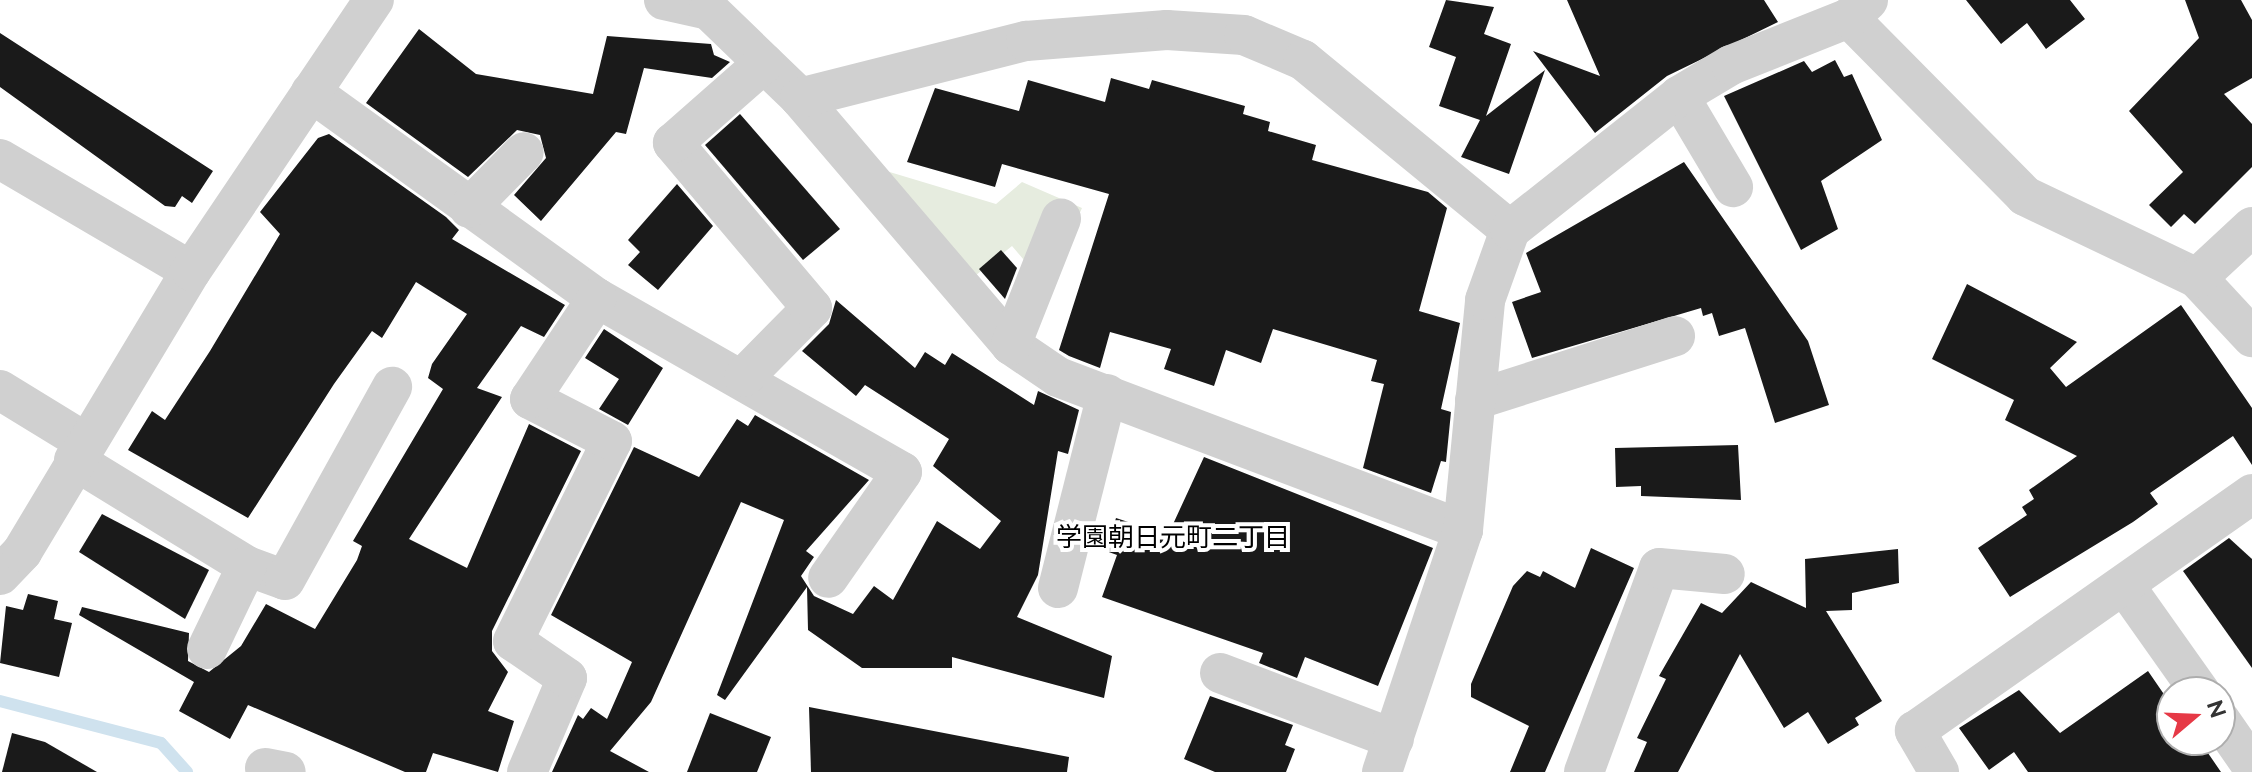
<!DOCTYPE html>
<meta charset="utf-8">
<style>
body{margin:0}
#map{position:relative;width:2252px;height:772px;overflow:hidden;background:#fff;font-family:Raleway,"Noto Sans JP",sans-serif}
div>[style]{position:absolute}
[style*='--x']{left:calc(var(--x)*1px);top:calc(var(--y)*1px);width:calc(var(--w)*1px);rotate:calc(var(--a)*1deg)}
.green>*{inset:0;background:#e6ecdf}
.stream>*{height:12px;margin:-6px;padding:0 6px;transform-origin:6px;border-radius:6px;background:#cfe2ee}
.building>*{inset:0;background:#1a1a1a}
.street>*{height:40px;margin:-20px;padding:0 20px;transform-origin:20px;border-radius:20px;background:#d0d0d0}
span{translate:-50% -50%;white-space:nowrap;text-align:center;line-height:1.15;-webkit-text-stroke:8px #fff;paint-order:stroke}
.neighbourhood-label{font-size:26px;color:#000}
.north{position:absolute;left:2156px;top:676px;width:80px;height:80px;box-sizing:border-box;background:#fff;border:2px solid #adadad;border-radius:50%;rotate:71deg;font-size:22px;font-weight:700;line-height:32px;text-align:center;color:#333}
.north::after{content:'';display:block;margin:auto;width:28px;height:36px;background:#e63946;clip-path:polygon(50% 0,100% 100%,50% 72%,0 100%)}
</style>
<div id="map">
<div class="green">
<i style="clip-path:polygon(883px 170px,996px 204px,1022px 182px,1082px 208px,1047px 287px,1012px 246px,970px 280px)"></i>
</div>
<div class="stream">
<i style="--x:0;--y:701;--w:166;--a:14.6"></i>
<i style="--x:161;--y:743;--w:39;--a:48"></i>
</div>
<div class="building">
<i style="clip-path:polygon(1446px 0,1494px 7px,1484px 34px,1511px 44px,1486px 116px,1545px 70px,1509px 174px,1461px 157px,1480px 120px,1439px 106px,1456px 57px,1429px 47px)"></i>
<i style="clip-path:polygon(1567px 0,1764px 0,1778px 22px,1667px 76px,1595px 133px,1533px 51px,1600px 76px)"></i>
<i style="clip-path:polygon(1966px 0,2070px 0,2085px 19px,2046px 49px,2027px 23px,2001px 44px)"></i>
<i style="clip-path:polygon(2185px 0,2241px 0,2252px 20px,2252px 78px,2224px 94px,2252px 124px,2252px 167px,2195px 224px,2184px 214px,2171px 227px,2149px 205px,2183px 172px,2129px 111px,2199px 38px)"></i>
<i style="clip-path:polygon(419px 29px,476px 74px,593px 94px,607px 36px,711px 44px,714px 55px,730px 62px,712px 78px,644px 68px,626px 134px,616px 132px,541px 221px,514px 195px,546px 158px,540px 135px,517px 130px,468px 177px,366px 103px)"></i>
<i style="clip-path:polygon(0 33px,213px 171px,192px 203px,182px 196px,175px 207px,165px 206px,0 87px)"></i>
<i style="clip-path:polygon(1835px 60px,1844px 77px,1852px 74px,1882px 140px,1821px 181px,1838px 229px,1801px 250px,1724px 96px,1804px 61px,1812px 72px)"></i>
<i style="clip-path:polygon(1111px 78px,1149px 89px,1152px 80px,1245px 106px,1243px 114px,1270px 122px,1268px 131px,1316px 145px,1312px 160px,1428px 192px,1447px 208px,1419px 311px,1460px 323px,1441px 409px,1451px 412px,1446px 462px,1441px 461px,1431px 493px,1363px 468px,1384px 384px,1371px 381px,1377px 360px,1273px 329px,1261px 363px,1226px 350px,1214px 386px,1164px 369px,1171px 349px,1110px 332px,1100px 368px,1069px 356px,1059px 350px,1109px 194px,1002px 164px,995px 187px,907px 162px,935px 88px,1019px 111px,1028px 80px,1105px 102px)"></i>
<i style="clip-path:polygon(740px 114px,840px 229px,803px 260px,705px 145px)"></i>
<i style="clip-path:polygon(329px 134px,446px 217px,459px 230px,452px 239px,565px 305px,544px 337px,521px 326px,477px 388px,502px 397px,409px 539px,467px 568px,529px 424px,581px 451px,492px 631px,492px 651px,508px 672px,488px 711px,514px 721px,498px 772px,433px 753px,426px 772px,405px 772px,248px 705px,230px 739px,179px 711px,194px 682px,79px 615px,82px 607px,189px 633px,188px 661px,209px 672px,241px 646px,266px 604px,315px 629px,357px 560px,362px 546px,353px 541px,443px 389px,428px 378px,432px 364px,467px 314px,416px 282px,382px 338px,372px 331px,334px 384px,248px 518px,128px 450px,152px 411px,165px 420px,210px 351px,280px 234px,260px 212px,318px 138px)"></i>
<i style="clip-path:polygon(1684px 162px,1808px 341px,1829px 405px,1775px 423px,1745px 328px,1719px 336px,1712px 313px,1703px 316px,1701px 308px,1532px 358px,1512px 302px,1541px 292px,1526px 253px)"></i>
<i style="clip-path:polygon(677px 184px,713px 226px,658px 290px,628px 265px,640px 252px,628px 240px)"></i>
<i style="clip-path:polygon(1001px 250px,1017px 268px,1005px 299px,979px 269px)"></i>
<i style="clip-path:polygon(1967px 284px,2077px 342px,2050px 368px,2066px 387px,2181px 305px,2252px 408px,2252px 465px,2233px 436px,2150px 493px,2158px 504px,2133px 522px,2010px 597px,1978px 548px,2027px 515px,2022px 507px,2034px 499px,2029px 490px,2077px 456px,2005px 420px,2014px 400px,1932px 359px)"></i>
<i style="clip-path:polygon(836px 300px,915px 368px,925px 352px,945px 365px,952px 353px,1034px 405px,1038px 391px,1079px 410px,1068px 454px,1058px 451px,1038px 575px,1017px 617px,1112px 656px,1104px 698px,952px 657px,952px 668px,862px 668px,808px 630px,807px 587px,725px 700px,717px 695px,784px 520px,741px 502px,651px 702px,610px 751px,649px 772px,552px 772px,578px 715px,583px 719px,591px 708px,607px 719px,632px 662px,551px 615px,634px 447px,699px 477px,737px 419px,748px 426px,755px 415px,869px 480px,806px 551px,814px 557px,801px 576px,814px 596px,853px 614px,874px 586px,893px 600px,937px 521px,980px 549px,1001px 521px,933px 466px,949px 439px,865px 385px,856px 396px,802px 351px,829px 324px)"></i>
<i style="clip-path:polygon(604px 329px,663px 368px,628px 425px,599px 409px,619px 379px,585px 358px)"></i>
<i style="clip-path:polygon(1738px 445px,1741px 500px,1641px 496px,1641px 486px,1616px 487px,1615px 448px)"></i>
<i style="clip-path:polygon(1204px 457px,1433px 548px,1378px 686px,1305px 657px,1297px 678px,1259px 663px,1263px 653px,1102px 597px,1117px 555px,1106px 551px,1116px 518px,1168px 535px)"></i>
<i style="clip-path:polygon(102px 514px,209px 570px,185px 619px,79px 552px)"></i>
<i style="clip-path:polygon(2229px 538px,2252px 559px,2252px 668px,2183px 571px)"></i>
<i style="clip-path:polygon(1591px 548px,1634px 568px,1545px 772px,1510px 772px,1529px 726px,1471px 697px,1471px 684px,1513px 586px,1527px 571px,1540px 577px,1543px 571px,1575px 588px)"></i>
<i style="clip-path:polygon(1898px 549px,1899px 583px,1852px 593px,1852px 610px,1826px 611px,1882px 701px,1855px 718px,1859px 725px,1828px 744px,1808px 712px,1784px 728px,1740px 654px,1678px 772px,1634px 772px,1647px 742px,1637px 738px,1666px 679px,1659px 676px,1701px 603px,1722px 613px,1751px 582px,1806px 608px,1805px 559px)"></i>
<i style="clip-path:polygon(28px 594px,58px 601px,54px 619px,72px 623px,59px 677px,0 663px,6px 606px,23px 610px)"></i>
<i style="clip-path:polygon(2148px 671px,2172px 706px,2172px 740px,2199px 740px,2221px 772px,2028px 772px,2014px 752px,1989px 770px,1959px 728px,2019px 690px,2060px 733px)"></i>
<i style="clip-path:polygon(1210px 696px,1293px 725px,1285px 745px,1295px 749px,1286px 772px,1215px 772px,1184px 759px)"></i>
<i style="clip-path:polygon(809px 707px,1069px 757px,1067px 772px,811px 772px)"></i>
<i style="clip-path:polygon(710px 713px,771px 737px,757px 772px,687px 772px)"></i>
<i style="clip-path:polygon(12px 733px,45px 742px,97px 772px,2px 772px)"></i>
</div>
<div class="street">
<i style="--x:664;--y:0;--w:46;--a:12.5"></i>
<i style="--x:709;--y:10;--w:127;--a:44"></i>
<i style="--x:800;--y:98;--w:325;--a:49.5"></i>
<i style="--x:1011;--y:345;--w:57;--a:34.2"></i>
<i style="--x:1058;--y:377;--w:433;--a:20.7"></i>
<i style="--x:1849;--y:18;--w:250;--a:45.3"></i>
<i style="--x:2025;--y:196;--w:191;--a:25.5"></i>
<i style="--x:2197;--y:278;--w:81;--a:47"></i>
<i style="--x:311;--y:92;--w:352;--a:35.8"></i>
<i style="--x:597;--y:298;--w:351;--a:29.7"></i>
<i style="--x:902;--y:472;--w:129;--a:124.9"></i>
<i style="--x:1679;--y:96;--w:106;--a:59.3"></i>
<i style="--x:800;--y:98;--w:233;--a:-14.2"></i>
<i style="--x:1026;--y:41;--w:141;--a:-4.5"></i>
<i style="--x:1167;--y:30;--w:77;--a:3.7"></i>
<i style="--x:1244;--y:35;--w:64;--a:23"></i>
<i style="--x:1303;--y:60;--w:268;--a:39.4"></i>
<i style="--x:0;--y:159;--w:221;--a:30.4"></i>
<i style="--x:469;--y:208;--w:78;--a:-45.5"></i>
<i style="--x:2197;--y:278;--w:75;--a:-42.8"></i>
<i style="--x:1011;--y:345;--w:136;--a:-68.4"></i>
<i style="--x:744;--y:377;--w:97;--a:-45.4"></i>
<i style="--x:812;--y:308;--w:216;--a:-130.1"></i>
<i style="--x:673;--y:143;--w:121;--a:-41.3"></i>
<i style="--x:0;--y:390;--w:100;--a:31.5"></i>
<i style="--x:1475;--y:400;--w:210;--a:-17.7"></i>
<i style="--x:74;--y:460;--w:203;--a:31.5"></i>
<i style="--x:247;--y:566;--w:40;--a:20.2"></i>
<i style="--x:285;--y:580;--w:221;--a:-61"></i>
<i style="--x:0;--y:575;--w:32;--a:-46"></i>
<i style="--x:22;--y:552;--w:328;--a:-59"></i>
<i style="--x:191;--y:271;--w:327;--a:-56"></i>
<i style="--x:2125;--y:586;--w:130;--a:54.7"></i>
<i style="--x:1058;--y:588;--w:200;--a:-75.8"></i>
<i style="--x:207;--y:649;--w:92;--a:-64.3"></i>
<i style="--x:1220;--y:673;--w:186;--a:20.8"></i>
<i style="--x:2220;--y:720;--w:56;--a:55.2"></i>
<i style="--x:265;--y:768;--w:21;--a:11"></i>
<i style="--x:527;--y:772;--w:102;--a:-66.9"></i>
<i style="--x:567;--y:678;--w:65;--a:-145.6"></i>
<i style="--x:513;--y:641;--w:223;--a:-63.7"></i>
<i style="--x:612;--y:441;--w:92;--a:-152.9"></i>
<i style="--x:530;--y:399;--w:121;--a:-56.4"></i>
<i style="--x:1382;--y:772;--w:255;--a:-71.5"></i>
<i style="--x:1463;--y:530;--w:231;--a:-84.5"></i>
<i style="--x:1485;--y:300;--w:74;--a:-70.3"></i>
<i style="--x:1510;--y:230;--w:216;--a:-38.4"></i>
<i style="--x:1679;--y:96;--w:61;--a:-30.8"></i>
<i style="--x:1731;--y:65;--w:127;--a:-21.7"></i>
<i style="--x:1849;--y:18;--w:26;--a:-43"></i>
<i style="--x:1584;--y:772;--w:217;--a:-69.8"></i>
<i style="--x:1659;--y:568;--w:66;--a:5.2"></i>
<i style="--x:1939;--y:772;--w:48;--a:-120.3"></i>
<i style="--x:1915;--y:731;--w:412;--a:-35.1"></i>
</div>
<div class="neighbourhood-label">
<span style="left:1173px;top:538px">学園朝日元町二丁目</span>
</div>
<div class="north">N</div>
</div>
